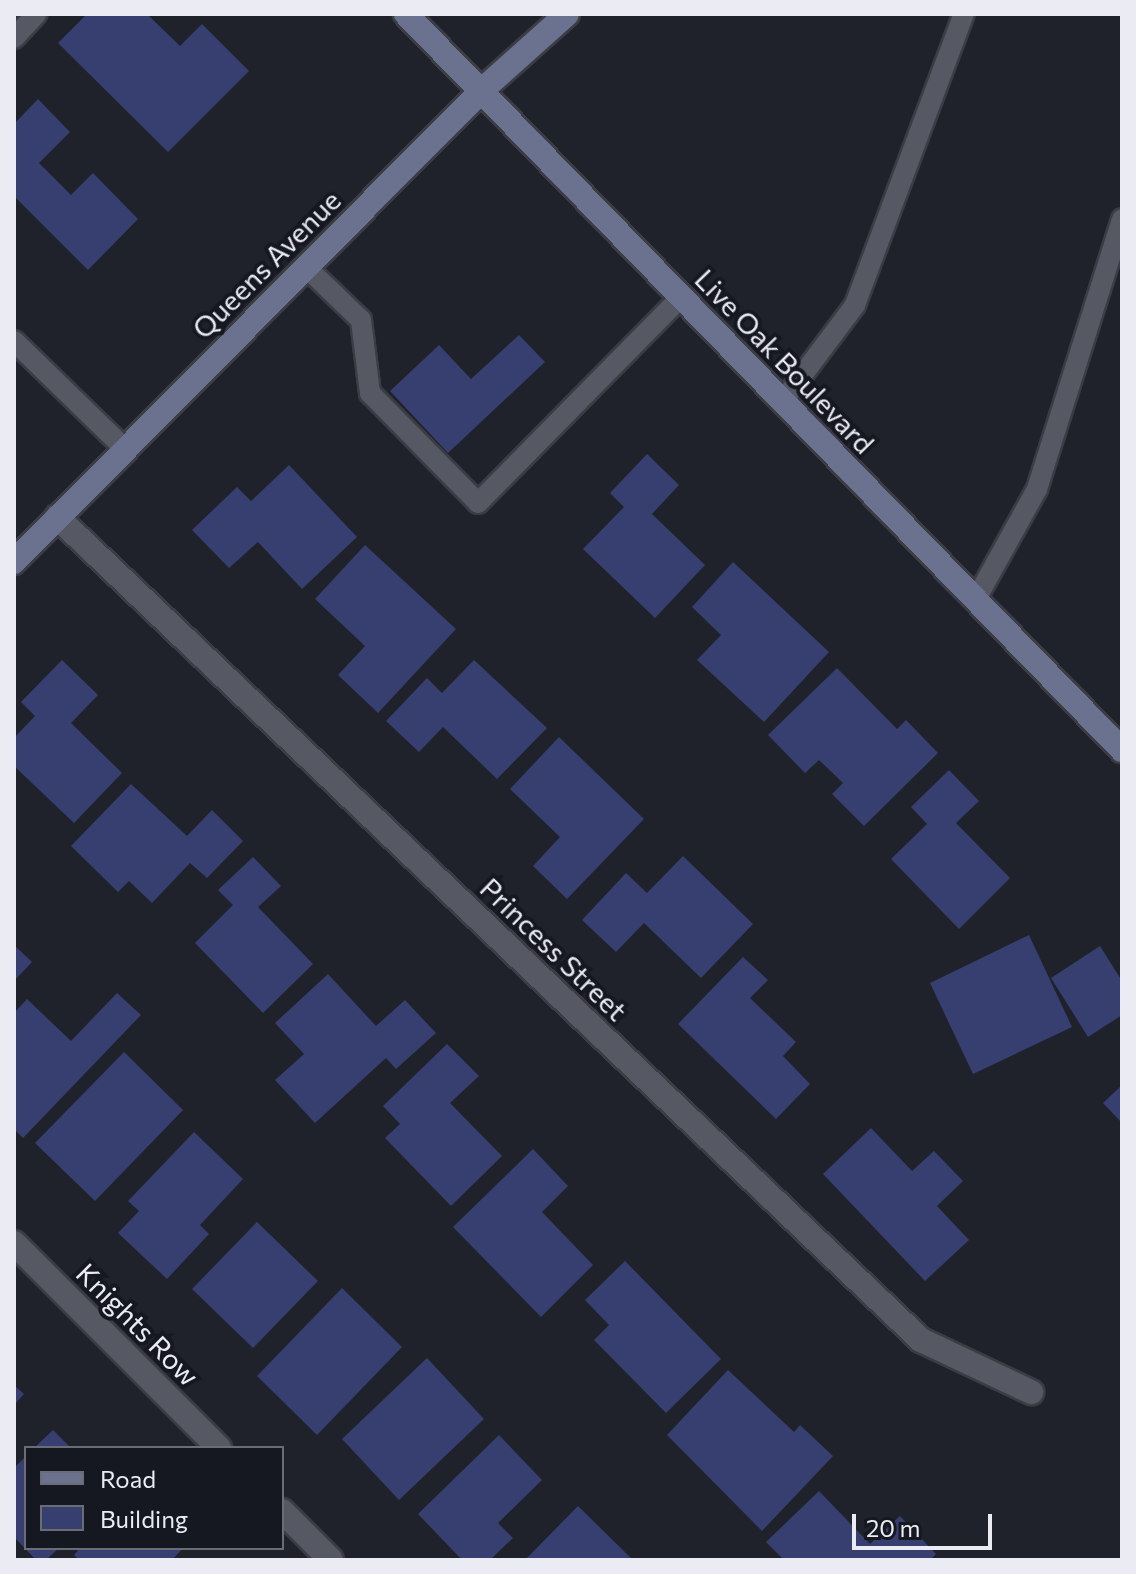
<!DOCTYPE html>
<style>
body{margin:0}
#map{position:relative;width:1136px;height:1574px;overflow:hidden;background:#1f222a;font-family:Commissioner,sans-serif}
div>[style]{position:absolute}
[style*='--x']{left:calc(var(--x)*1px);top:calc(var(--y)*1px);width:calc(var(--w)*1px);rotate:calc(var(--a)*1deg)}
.building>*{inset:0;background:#363f6f}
.roads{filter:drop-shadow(2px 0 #3b3c44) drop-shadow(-2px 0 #3b3c44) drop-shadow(0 2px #3b3c44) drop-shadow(0 -2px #3b3c44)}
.lane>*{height:20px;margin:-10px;padding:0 10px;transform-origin:10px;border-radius:10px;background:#565963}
.street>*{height:24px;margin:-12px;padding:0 12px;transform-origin:12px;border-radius:12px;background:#565963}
.secondary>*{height:24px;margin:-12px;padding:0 12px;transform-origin:12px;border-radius:12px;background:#6b728f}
span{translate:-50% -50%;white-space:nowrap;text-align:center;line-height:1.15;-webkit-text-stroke:8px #161821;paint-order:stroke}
.street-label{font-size:28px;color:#ebecf3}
.frame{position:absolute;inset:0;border:16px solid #ebecf3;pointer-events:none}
.legend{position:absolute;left:24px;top:1446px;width:260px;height:104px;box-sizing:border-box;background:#161821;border:2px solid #6b6d75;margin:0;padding:10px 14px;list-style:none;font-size:24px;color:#ebecf3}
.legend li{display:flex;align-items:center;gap:16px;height:40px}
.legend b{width:40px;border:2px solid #6b6d75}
.scale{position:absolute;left:852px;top:1514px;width:140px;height:36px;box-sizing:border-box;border:4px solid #ebecf3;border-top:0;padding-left:10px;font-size:24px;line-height:28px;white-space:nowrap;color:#ebecf3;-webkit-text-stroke:6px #161821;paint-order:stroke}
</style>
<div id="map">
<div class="building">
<i style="clip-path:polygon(87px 14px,147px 14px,180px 46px,202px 24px,249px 71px,168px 152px,58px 43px)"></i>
<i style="clip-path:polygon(38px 99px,70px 132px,39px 163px,71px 195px,93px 173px,138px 219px,88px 270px,14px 196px,14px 124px)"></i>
<i style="clip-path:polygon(519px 335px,545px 362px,448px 453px,390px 391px,439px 345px,471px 379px)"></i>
<i style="clip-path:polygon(647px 454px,679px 485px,652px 514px,705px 565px,655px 618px,583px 549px,624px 507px,610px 493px)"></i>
<i style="clip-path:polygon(289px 465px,357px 537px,302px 589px,258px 542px,229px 568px,192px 530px,237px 487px,251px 501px)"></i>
<i style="clip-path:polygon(365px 545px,456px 629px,378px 713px,338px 675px,365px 646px,315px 599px)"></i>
<i style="clip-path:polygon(733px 562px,829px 652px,764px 722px,697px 660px,721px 635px,692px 607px)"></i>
<i style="clip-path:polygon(62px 660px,98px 695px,71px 723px,122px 773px,74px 823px,14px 766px,14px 738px,35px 716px,21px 702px)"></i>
<i style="clip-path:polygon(474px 660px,547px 728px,497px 779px,443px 727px,419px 752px,386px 721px,427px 678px,442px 693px)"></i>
<i style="clip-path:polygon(837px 668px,897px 729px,906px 720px,938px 753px,864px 826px,832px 794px,843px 783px,819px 760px,805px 773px,768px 735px)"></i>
<i style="clip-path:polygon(559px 737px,644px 819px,567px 899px,533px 866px,560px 837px,510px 789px)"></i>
<i style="clip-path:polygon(949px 770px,979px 801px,956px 823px,1010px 878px,959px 929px,891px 859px,927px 824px,911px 807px)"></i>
<i style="clip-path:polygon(131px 784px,187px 836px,212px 810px,243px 841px,207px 878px,190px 863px,152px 903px,129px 881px,118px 892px,71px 846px)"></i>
<i style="clip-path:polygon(683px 856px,753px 924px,701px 978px,644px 923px,616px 952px,582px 920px,626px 873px,647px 893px)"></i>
<i style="clip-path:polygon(253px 857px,281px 886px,258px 907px,313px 964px,263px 1013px,195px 943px,233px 905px,218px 890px)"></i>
<i style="clip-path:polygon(1029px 935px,1072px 1027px,973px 1074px,930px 983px)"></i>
<i style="clip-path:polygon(14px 945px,32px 962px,14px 981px)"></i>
<i style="clip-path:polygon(1100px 946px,1122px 981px,1122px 1015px,1088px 1037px,1051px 978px)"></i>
<i style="clip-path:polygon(743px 957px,768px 980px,750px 998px,796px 1042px,783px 1056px,810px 1084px,776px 1119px,678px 1024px)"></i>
<i style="clip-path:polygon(328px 974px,376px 1026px,405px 1000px,436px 1033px,396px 1069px,386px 1058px,315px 1123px,275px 1080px,304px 1054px,275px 1023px)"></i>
<i style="clip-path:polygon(117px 993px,141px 1015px,23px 1138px,14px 1129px,14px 1013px,27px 999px,71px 1041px)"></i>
<i style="clip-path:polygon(447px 1044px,479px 1076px,450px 1103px,502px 1156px,451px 1206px,385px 1138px,400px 1124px,383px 1106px)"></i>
<i style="clip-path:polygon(124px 1052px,183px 1110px,95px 1201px,35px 1143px)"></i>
<i style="clip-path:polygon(1122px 1085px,1122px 1123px,1103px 1103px)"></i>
<i style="clip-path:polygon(871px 1128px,912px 1171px,934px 1151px,963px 1181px,937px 1206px,969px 1240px,925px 1281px,823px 1174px)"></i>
<i style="clip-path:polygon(194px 1132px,243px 1179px,200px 1225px,209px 1234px,167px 1279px,118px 1233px,139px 1211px,128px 1201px)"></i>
<i style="clip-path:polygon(533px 1149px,568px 1186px,542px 1212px,593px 1265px,541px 1317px,453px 1227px)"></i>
<i style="clip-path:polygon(257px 1222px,318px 1281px,253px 1348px,192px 1289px)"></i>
<i style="clip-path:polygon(625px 1261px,721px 1359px,666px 1413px,594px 1340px,609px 1325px,585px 1300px)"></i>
<i style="clip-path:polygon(342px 1288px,402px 1347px,317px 1435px,257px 1376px)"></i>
<i style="clip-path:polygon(427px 1358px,484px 1419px,399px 1500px,342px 1439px)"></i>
<i style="clip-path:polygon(728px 1370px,794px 1432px,800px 1425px,833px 1456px,762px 1531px,667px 1435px)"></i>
<i style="clip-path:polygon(14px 1385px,24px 1394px,14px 1405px)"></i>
<i style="clip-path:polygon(53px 1430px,71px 1448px,34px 1448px)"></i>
<i style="clip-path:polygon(499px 1435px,542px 1480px,498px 1523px,513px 1538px,490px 1560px,462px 1560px,418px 1514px)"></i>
<i style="clip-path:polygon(26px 1456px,26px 1548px,59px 1548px,46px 1560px,36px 1560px,14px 1537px,14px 1468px)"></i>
<i style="clip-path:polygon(819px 1491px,870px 1544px,900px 1516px,936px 1554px,930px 1560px,784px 1560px,766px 1542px)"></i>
<i style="clip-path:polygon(578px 1506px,633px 1560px,525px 1560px)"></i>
<i style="clip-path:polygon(80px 1548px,183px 1548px,172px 1560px,79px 1560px,74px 1555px)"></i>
</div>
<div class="roads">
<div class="lane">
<i style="--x:14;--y:38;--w:33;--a:-47"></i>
<i style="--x:306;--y:267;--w:76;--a:43.9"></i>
<i style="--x:361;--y:320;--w:74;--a:83"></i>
<i style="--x:370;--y:393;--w:154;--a:45.5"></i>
<i style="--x:478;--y:503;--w:289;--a:-45.4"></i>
<i style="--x:14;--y:341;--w:155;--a:44.2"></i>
<i style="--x:783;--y:401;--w:120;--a:-53.1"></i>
<i style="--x:855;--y:305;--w:311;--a:-69.5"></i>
<i style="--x:976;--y:599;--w:126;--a:-61"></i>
<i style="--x:1037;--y:489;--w:283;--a:-72.5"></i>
</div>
<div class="street">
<i style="--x:57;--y:517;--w:1193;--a:43.61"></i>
<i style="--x:921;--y:1340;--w:122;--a:25.3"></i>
<i style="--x:14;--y:1243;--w:290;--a:45"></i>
<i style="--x:282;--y:1511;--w:69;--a:45"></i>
</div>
<div class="secondary">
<i style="--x:406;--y:14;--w:1027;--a:45.79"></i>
<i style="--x:14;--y:562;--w:663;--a:-45.24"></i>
<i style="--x:481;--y:91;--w:115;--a:-41.8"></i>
</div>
</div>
<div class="street-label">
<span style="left:266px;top:264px;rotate:-45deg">Queens Avenue</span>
<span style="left:785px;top:361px;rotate:46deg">Live Oak Boulevard</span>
<span style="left:554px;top:949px;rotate:44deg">Princess Street</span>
<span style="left:138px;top:1324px;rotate:45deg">Knights Row</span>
</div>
<div class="frame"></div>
<ul class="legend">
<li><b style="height:10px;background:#6b728f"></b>Road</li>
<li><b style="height:22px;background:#363f6f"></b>Building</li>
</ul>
<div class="scale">20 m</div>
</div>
